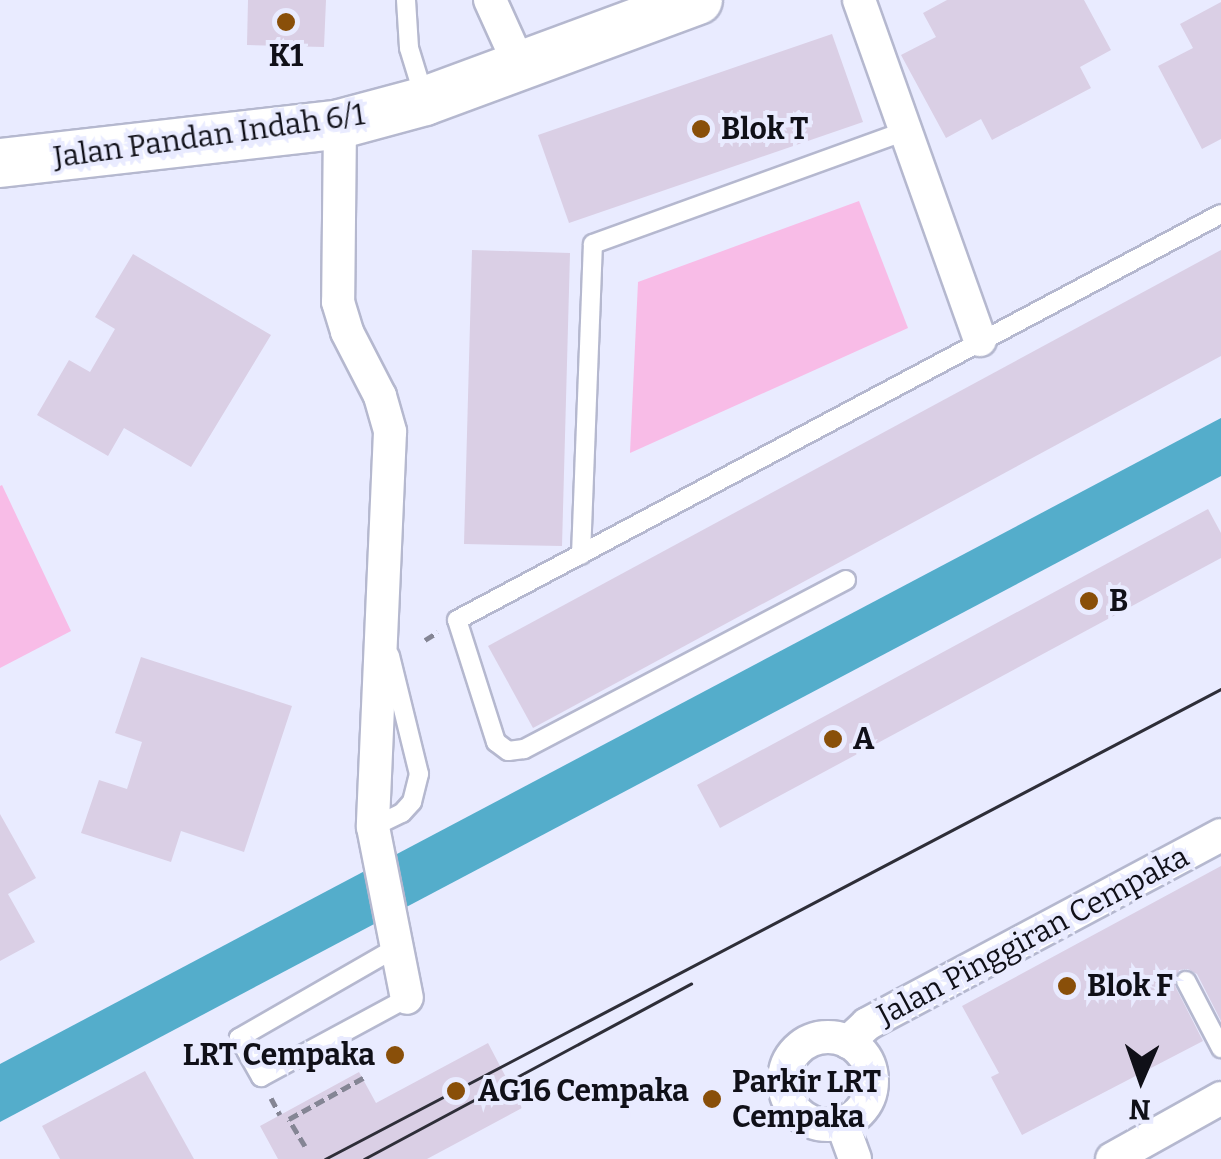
<!DOCTYPE html>
<style>
body{margin:0}
#map{position:relative;width:1221px;height:1159px;overflow:hidden;background:#e9ebff;font-family:Bitter,serif}
div>[style]{position:absolute}
[style*='--x']{left:calc(var(--x)*1px);top:calc(var(--y)*1px);width:calc(var(--w)*1px);rotate:calc(var(--a)*1deg)}
.green>*{inset:0;background:#f8bce7}
.water>*{inset:0;background:#54adcb}
.building>*{inset:0;background:#dacfe5}
.path>*{height:5px;margin-top:-2.5px;transform-origin:0;background:repeating-linear-gradient(90deg,#848594 0 10px,transparent 0 15px)}
.roads{filter:drop-shadow(2px 0 #b5b8cf) drop-shadow(-2px 0 #b5b8cf) drop-shadow(0 2px #b5b8cf) drop-shadow(0 -2px #b5b8cf)}
.lane>*{height:18px;margin:-9px;padding:0 9px;transform-origin:9px;border-radius:9px;background:#fff}
.street>*{height:32px;margin:-16px;padding:0 16px;transform-origin:16px;border-radius:16px;background:#fff}
.street>.ring{margin:-16px;padding:0;box-sizing:content-box;background:none;border:32px solid #fff;border-radius:50%}
.secondary>*{height:48px;margin:-24px;padding:0 24px;transform-origin:24px;border-radius:24px;background:#fff}
.tram>*{height:2.5px;margin:-1.25px;padding:0 1.25px;transform-origin:1.25px;border-radius:1.25px;background:#2e2e38}
.dots>*{width:28px;height:28px;translate:-50% -50%;box-sizing:border-box;border:5px solid #e9ebff;border-radius:50%}
span{translate:-50% -50%;white-space:nowrap;text-align:center;line-height:1.15;-webkit-text-stroke:8px #e9ebff;paint-order:stroke}
.poi-label{font-size:30px;color:#101018;font-weight:700}
.left{translate:0 -50%;text-align:left}
.right{translate:-100% -50%;text-align:right}
.street-label{font-size:30px;color:#101018}
.north{position:absolute;left:1091px;top:1029px;width:100px;height:100px;-webkit-text-stroke:8px #e9ebff;paint-order:stroke;rotate:182deg;font-size:28px;font-weight:700;line-height:40px;text-align:center;color:#101018}
.north::after{content:'';display:block;margin:auto;width:35px;height:45px;background:#101018;clip-path:polygon(50% 0,100% 100%,50% 72%,0 100%)}
</style>
<div id="map">
<div class="green">
<i style="clip-path:polygon(859px 201px,908px 328px,630px 453px,638px 282px)"></i>
<i style="clip-path:polygon(2px 485px,71px 631px,0 668px,0 486px)"></i>
</div>
<div class="water">
<i style="clip-path:polygon(1221px 418px,1221px 476px,0 1122px,0 1064px)"></i>
</div>
<div class="building">
<i style="clip-path:polygon(248px 0,326px 0,324px 47px,247px 45px)"></i>
<i style="clip-path:polygon(947px 0,1084px 0,1111px 50px,1080px 67px,1091px 88px,992px 140px,981px 119px,946px 138px,901px 55px,936px 37px,923px 13px)"></i>
<i style="clip-path:polygon(1221px 2px,1221px 139px,1202px 149px,1158px 66px,1193px 48px,1180px 24px)"></i>
<i style="clip-path:polygon(832px 34px,863px 122px,569px 223px,538px 135px)"></i>
<i style="clip-path:polygon(472px 250px,570px 253px,562px 546px,464px 544px)"></i>
<i style="clip-path:polygon(1221px 250px,1221px 356px,533px 728px,488px 646px)"></i>
<i style="clip-path:polygon(133px 254px,271px 335px,191px 467px,124px 428px,108px 456px,37px 415px,69px 360px,90px 372px,115px 329px,95px 317px)"></i>
<i style="clip-path:polygon(1208px 509px,1221px 533px,1221px 558px,720px 828px,697px 785px)"></i>
<i style="clip-path:polygon(141px 657px,292px 706px,244px 852px,181px 831px,171px 862px,81px 833px,99px 780px,127px 789px,142px 742px,115px 733px)"></i>
<i style="clip-path:polygon(0 814px,36px 878px,8px 894px,35px 942px,0 961px)"></i>
<i style="clip-path:polygon(1221px 866px,1221px 1021px,1197px 974px,1188px 969px,1179px 970px,1175px 986px,1203px 1041px,1022px 1135px,991px 1077px,999px 1073px,962px 1006px)"></i>
<i style="clip-path:polygon(488px 1043px,522px 1108px,427px 1159px,278px 1159px,260px 1126px,359px 1072px,376px 1103px)"></i>
<i style="clip-path:polygon(145px 1071px,194px 1159px,60px 1159px,42px 1126px)"></i>
</div>
<div class="path">
<i style="--x:425;--y:640;--w:15;--a:-32"></i>
<i style="--x:271;--y:1098;--w:19;--a:62"></i>
<i style="--x:305;--y:1146;--w:31;--a:-121"></i>
<i style="--x:289;--y:1119;--w:85;--a:-29"></i>
</div>
<div class="roads">
<div class="lane">
<i style="--x:406;--y:0;--w:48;--a:86.4"></i>
<i style="--x:409;--y:48;--w:54;--a:72.9"></i>
<i style="--x:581;--y:555;--w:311;--a:-87.8"></i>
<i style="--x:593;--y:244;--w:332;--a:-19.9"></i>
<i style="--x:846;--y:580;--w:364;--a:152.3"></i>
<i style="--x:524;--y:749;--w:16;--a:173"></i>
<i style="--x:508;--y:751;--w:15;--a:-143"></i>
<i style="--x:496;--y:742;--w:128;--a:-107.7"></i>
<i style="--x:457;--y:620;--w:865;--a:-27.99"></i>
<i style="--x:373;--y:827;--w:32;--a:-26"></i>
<i style="--x:402;--y:813;--w:15;--a:-48"></i>
<i style="--x:412;--y:802;--w:29;--a:-76"></i>
<i style="--x:419;--y:774;--w:122;--a:-103.8"></i>
<i style="--x:399;--y:946;--w:185;--a:150.1"></i>
<i style="--x:239;--y:1038;--w:45;--a:60.6"></i>
<i style="--x:261;--y:1077;--w:166;--a:-28.4"></i>
<i style="--x:1186;--y:981;--w:76;--a:62.4"></i>
</div>
<div class="street">
<i style="--x:490;--y:0;--w:70;--a:65.6"></i>
<i style="--x:859;--y:0;--w:361;--a:70.4"></i>
<i style="--x:340;--y:124;--w:178;--a:90.6"></i>
<i style="--x:338;--y:302;--w:31;--a:73"></i>
<i style="--x:347;--y:332;--w:72;--a:62.7"></i>
<i style="--x:380;--y:396;--w:37;--a:74"></i>
<i style="--x:390;--y:432;--w:395;--a:92.5"></i>
<i style="--x:373;--y:827;--w:174;--a:78.8"></i>
<i class="ring" style="left:784px;top:1037px;width:56px;height:56px"></i>
<i style="--x:848;--y:1042;--w:26;--a:-43"></i>
<i style="--x:867;--y:1024;--w:401;--a:-28.1"></i>
<i style="--x:842;--y:1123;--w:38;--a:70"></i>
<i style="--x:1112;--y:1159;--w:125;--a:-29.2"></i>
</div>
<div class="secondary">
<i style="--x:0;--y:163;--w:342;--a:-6.5"></i>
<i style="--x:340;--y:124;--w:88;--a:-15.1"></i>
<i style="--x:425;--y:101;--w:291;--a:-20.3"></i>
</div>
</div>
<div class="tram">
<i style="--x:325;--y:1159;--w:1012;--a:-27.68"></i>
<i style="--x:364;--y:1159;--w:371;--a:-28.2"></i>
</div>
<div class="dots">
<i style="left:286px;top:22px;background:#894f09"></i>
<i style="left:701px;top:129px;background:#894f09"></i>
<i style="left:1089px;top:601px;background:#894f09"></i>
<i style="left:833px;top:739px;background:#894f09"></i>
<i style="left:1067px;top:986px;background:#894f09"></i>
<i style="left:395px;top:1055px;background:#894f09"></i>
<i style="left:456px;top:1091px;background:#894f09"></i>
<i style="left:712px;top:1099px;background:#894f09"></i>
</div>
<div class="poi-label">
<span style="left:286px;top:56px">K1</span>
<span class="left" style="left:721px;top:129px">Blok T</span>
<span class="left" style="left:1109px;top:601px">B</span>
<span class="left" style="left:853px;top:739px">A</span>
<span class="left" style="left:1087px;top:986px">Blok F</span>
<span class="right" style="left:375px;top:1055px">LRT Cempaka</span>
<span class="left" style="left:732px;top:1099px">Parkir LRT<br>Cempaka</span>
<span class="left" style="left:478px;top:1091px">AG16 Cempaka</span>
</div>
<div class="street-label">
<span style="left:209px;top:136px;rotate:-8deg">Jalan Pandan Indah 6/1</span>
<span style="left:1033px;top:936px;rotate:-28deg">Jalan Pinggiran Cempaka</span>
</div>
<div class="north">N</div>
</div>
